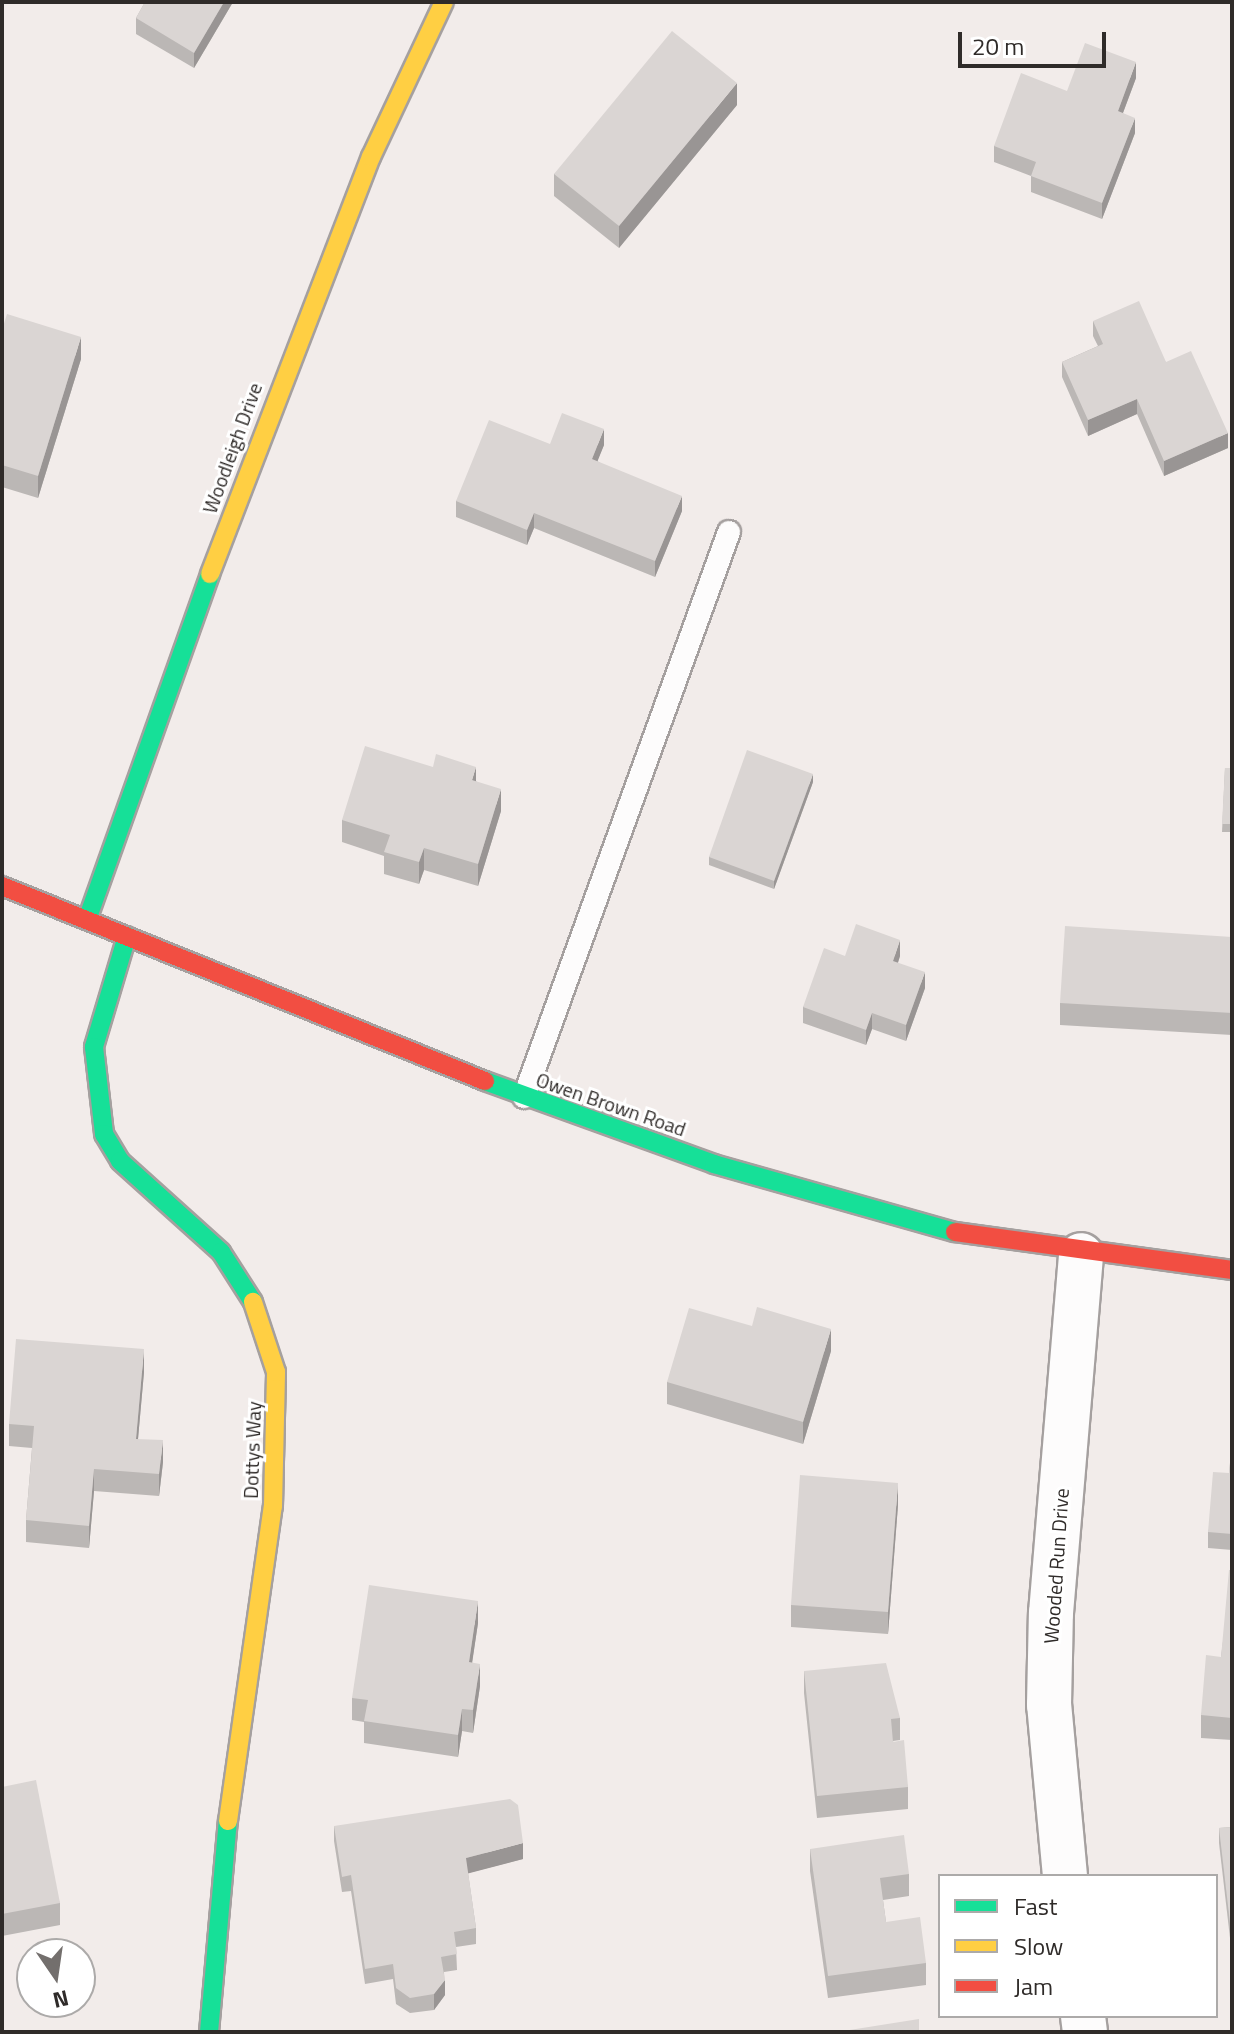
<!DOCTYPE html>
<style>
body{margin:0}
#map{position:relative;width:1234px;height:2034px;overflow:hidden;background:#f2ecea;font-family:"Titillium Web",sans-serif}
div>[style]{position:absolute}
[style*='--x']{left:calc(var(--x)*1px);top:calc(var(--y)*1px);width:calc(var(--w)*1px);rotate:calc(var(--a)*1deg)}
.roads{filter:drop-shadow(2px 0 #a5a09f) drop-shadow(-2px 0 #a5a09f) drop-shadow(0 2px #a5a09f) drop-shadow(0 -2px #a5a09f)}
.lane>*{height:22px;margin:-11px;padding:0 11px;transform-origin:11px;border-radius:11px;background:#fdfcfc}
.street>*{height:44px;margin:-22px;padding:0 22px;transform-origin:22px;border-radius:22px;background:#fdfcfc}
.fast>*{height:18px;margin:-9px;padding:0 9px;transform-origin:9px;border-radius:9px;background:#16e098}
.slow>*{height:18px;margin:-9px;padding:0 9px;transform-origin:9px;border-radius:9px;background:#ffcf43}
.jam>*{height:18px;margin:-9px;padding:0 9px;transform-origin:9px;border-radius:9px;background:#f24e42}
.wall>*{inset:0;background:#bbb7b5}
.shaded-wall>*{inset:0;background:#999594}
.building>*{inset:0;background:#dad5d3}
span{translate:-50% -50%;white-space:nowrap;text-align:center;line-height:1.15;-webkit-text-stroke:6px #fff;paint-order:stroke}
.street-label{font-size:20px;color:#2f2b29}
.frame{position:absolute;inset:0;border:4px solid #2f2b29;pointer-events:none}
.legend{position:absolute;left:938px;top:1874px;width:280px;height:144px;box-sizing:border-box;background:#fff;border:2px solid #acaaa9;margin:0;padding:10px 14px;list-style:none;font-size:24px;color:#2f2b29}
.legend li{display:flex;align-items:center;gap:16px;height:40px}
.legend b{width:40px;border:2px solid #acaaa9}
.north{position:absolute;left:16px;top:1938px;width:80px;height:80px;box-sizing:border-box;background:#fff;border:2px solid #acaaa9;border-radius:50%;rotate:167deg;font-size:22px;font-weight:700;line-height:32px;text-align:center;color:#2f2b29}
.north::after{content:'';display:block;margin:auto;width:28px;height:36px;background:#736f6d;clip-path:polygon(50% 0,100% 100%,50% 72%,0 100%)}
.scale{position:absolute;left:958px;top:32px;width:148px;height:36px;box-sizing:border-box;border:4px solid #2f2b29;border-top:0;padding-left:10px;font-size:24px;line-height:28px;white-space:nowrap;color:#2f2b29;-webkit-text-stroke:6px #fff;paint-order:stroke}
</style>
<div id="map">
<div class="roads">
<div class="lane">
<i style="--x:524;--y:1097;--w:601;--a:-70.06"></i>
</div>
<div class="street">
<i style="--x:1065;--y:1876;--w:172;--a:-95.3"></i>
<i style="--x:1049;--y:1705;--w:92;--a:-88.8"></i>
<i style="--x:1051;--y:1613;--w:359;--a:-85.2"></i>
<i style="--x:1083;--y:2016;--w:16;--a:83"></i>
</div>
<div class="fast">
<i style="--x:87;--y:920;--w:367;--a:-70.4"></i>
<i style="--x:127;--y:936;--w:116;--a:106.6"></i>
<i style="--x:94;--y:1047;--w:88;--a:83.4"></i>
<i style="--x:104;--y:1134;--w:31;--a:59"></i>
<i style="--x:120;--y:1161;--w:136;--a:42"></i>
<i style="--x:221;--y:1252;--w:59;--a:57.4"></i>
<i style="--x:485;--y:1081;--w:244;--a:19.9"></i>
<i style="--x:714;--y:1164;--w:250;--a:15.8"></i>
<i style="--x:209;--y:2032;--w:212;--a:-84.9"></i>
</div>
<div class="slow">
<i style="--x:210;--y:574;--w:447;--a:-68.9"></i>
<i style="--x:371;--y:157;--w:171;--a:-64.8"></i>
<i style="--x:228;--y:1821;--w:318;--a:-81.9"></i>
<i style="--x:273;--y:1506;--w:134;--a:-88.7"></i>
<i style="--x:276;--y:1372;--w:74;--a:-108.2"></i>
</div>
<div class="jam">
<i style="--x:2;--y:886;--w:521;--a:21.99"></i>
<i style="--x:955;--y:1232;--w:280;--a:7.8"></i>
</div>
</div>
<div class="wall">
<i style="clip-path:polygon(145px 2px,233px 2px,194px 68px,136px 34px,136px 18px)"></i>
<i style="clip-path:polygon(1136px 78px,1123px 113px,1135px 133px,1102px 219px,1031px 192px,1031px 176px,994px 162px,994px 146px,1067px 91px)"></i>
<i style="clip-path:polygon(737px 105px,619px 248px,554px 196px,554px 174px)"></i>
<i style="clip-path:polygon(1093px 321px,1166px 362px,1228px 448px,1164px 476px,1137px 414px,1088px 436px,1062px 377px,1062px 362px,1098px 346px,1093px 336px)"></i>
<i style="clip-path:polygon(2px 330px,81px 359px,38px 498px,2px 487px)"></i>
<i style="clip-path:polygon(550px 444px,604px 445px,597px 461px,682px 511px,655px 577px,534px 528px,527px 545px,456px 517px,456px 501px)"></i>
<i style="clip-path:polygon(1225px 768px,1232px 768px,1232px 832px,1222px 832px)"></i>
<i style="clip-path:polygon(476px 781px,501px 811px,478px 886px,424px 870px,419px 884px,384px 874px,384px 856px,342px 842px,342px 820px)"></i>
<i style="clip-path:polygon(813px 782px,774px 889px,709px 865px,709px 857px)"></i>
<i style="clip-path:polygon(1232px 937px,1232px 1035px,1060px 1025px,1060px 1003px)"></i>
<i style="clip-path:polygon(845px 956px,900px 956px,898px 963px,925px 988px,906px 1041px,872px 1029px,866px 1045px,803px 1023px,803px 1007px)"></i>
<i style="clip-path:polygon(831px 1351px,803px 1444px,667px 1404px,667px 1382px)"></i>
<i style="clip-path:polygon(144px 1372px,138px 1439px,163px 1462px,159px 1496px,94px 1491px,89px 1548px,26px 1542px,26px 1520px,32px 1448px,9px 1446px,9px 1424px)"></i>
<i style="clip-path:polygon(1232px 1443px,1232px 1550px,1208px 1548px,1208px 1532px,1229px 1473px)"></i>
<i style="clip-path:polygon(898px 1505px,888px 1634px,791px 1627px,791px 1605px)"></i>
<i style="clip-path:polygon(1232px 1570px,1232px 1740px,1201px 1738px,1201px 1715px,1221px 1657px)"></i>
<i style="clip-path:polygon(478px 1623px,472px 1662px,480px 1686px,473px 1733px,462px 1731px,458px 1757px,364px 1743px,364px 1722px,352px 1720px,352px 1698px)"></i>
<i style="clip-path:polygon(804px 1671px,900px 1718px,900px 1740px,893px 1741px,908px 1787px,908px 1809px,817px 1818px,804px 1693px)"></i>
<i style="clip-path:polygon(2px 1787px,60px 1903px,60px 1925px,2px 1936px)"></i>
<i style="clip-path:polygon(334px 1826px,523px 1859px,468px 1873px,476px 1928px,476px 1944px,456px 1947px,457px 1970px,444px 1972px,445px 1995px,434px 2010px,410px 2013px,396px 2004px,393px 1979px,365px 1984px,351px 1891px,342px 1892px,334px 1841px)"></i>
<i style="clip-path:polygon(1232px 1827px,1232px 1938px,1230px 1938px,1219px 1843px,1219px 1828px)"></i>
<i style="clip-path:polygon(810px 1849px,909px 1874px,909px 1896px,883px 1900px,886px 1922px,926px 1963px,926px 1985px,828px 1998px,810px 1871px)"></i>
</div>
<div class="shaded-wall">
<i style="clip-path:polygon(224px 2px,233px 2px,194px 68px,194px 53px)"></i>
<i style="clip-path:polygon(1136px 62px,1136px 78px,1118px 126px,1118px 111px)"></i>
<i style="clip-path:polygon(737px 83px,737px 105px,619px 248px,619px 226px)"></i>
<i style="clip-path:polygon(1135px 118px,1135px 133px,1102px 219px,1102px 203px)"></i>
<i style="clip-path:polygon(81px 337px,81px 359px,38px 498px,38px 476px)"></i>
<i style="clip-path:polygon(1137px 399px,1137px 414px,1088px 436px,1088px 420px)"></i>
<i style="clip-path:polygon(604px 429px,604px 445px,592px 475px,592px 459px)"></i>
<i style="clip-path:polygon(1228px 433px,1228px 448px,1164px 476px,1164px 461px)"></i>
<i style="clip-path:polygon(682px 496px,682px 511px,655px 577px,655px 561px)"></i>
<i style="clip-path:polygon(534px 513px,534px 528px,527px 545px,527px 530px)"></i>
<i style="clip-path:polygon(476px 767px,476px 789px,472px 780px)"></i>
<i style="clip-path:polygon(813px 774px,813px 782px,774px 889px,774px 881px)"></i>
<i style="clip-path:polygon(501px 789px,501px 811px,478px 886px,478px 864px)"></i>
<i style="clip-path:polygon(424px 848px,424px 870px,419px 884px,419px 862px)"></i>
<i style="clip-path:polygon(900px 940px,900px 956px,893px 977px,893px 961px)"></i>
<i style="clip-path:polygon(925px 972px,925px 988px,906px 1041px,906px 1025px)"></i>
<i style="clip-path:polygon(872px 1013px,872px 1029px,866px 1045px,866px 1030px)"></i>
<i style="clip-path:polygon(831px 1329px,831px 1351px,803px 1444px,803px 1422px)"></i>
<i style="clip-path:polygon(144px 1349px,144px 1372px,136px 1461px,136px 1439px)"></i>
<i style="clip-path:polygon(163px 1440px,163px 1462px,159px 1496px,159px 1474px)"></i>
<i style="clip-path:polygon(94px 1469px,94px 1491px,89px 1548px,89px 1526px)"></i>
<i style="clip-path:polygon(898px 1483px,898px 1505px,888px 1634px,888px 1612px)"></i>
<i style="clip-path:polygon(478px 1601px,478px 1623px,469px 1684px,469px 1662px)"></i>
<i style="clip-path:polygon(480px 1664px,480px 1686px,473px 1733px,473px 1710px)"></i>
<i style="clip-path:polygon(462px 1709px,462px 1731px,458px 1757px,458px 1735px)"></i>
<i style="clip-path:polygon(523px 1843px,523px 1859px,466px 1874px,466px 1858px)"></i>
<i style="clip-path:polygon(445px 1980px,445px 1995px,434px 2010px,434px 1994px)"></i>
</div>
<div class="building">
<i style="clip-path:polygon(145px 2px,224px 2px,194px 53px,136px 18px)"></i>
<i style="clip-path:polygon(672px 31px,737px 83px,619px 226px,554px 174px)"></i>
<i style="clip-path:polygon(1085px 43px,1136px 62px,1118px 111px,1135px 118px,1102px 203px,1031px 176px,1036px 162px,994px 146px,1021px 73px,1067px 91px)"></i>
<i style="clip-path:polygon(1139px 301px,1166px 362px,1191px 351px,1228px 433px,1164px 461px,1137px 399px,1088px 420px,1062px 362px,1103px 344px,1093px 321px)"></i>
<i style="clip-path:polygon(7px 314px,81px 337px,38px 476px,2px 465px,2px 330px)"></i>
<i style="clip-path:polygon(562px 413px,604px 429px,592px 459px,682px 496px,655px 561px,534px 513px,527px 530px,456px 501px,489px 420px,550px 444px)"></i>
<i style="clip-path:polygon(365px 746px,433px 767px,436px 754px,476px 767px,472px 780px,501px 789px,478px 864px,424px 848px,419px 862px,384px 852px,390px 835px,342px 820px)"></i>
<i style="clip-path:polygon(747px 750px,813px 774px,774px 881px,709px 857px)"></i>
<i style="clip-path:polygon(1225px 768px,1232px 768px,1232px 824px,1222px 824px)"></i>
<i style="clip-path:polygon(856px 924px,900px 940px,893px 961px,925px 972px,906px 1025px,872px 1013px,866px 1030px,803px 1007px,824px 948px,845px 956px)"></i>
<i style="clip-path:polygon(1065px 926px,1232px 937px,1232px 1013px,1060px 1003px)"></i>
<i style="clip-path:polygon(757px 1307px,831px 1329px,803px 1422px,667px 1382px,689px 1308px,752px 1326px)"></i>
<i style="clip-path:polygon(16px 1339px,144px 1349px,136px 1439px,163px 1440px,159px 1474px,94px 1469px,89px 1526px,26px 1520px,34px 1426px,9px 1424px)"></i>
<i style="clip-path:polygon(1232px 1443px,1232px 1534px,1208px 1532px,1213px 1472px,1229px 1473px)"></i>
<i style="clip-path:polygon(800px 1475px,898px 1483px,888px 1612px,791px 1605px)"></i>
<i style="clip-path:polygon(1229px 1570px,1232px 1570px,1232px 1718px,1201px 1715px,1206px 1655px,1221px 1657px)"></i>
<i style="clip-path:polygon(369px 1585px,478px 1601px,469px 1662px,480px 1664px,473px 1710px,462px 1709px,458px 1735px,364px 1721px,368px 1700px,352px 1698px)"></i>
<i style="clip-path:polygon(886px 1663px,900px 1718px,891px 1719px,893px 1742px,904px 1740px,908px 1787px,817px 1796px,804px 1671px)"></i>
<i style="clip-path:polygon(36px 1780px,60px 1903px,2px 1914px,2px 1787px)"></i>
<i style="clip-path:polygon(510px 1799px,518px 1805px,523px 1843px,466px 1858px,476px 1928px,454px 1932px,457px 1954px,441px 1957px,445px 1980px,434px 1994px,410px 1998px,396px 1988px,393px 1964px,365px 1969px,351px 1875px,342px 1877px,334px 1826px)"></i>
<i style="clip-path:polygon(1232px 1827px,1232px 1923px,1230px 1923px,1219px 1828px)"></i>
<i style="clip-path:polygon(904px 1835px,909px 1874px,880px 1878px,886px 1922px,920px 1917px,926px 1963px,828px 1976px,810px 1849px)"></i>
<i style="clip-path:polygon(919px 2019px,919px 2032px,837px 2032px)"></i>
</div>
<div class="street-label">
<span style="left:232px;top:448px;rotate:-70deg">Woodleigh Drive</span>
<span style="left:611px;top:1104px;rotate:19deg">Owen Brown Road</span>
<span style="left:252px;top:1450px;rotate:-88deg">Dottys Way</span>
<span style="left:1056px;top:1566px;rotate:-86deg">Wooded Run Drive</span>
</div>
<div class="frame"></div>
<ul class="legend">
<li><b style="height:10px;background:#16e098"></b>Fast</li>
<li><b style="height:10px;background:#ffcf43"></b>Slow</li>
<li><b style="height:10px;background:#f24e42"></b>Jam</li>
</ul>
<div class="north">N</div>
<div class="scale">20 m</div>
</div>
